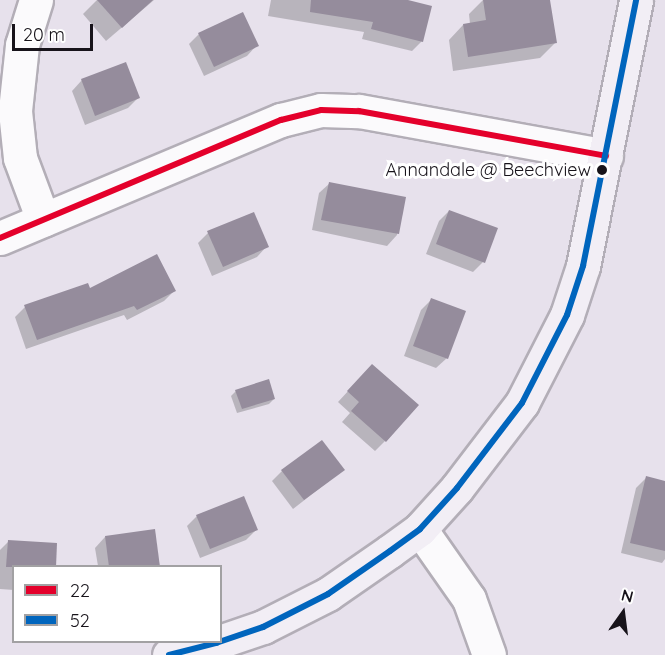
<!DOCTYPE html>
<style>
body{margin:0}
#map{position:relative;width:665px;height:655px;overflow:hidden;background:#e7e1ec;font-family:Quicksand,sans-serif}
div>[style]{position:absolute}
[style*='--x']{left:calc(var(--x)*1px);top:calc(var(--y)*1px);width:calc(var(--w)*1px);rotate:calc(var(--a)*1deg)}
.shadow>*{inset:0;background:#0003}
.building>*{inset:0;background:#958c9c}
.roads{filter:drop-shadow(2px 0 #b3aeb7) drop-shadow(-2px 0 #b3aeb7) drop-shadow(0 2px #b3aeb7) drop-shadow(0 -2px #b3aeb7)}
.minor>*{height:33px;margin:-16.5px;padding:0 16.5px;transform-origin:16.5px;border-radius:16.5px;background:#fbfafc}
.major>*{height:33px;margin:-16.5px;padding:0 16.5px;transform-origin:16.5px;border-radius:16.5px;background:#f2eef5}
.bus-1>*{height:6px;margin:-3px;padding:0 3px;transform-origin:3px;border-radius:3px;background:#e4002b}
.bus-2>*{height:6px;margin:-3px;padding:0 3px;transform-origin:3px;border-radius:3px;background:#0065bd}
.dots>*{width:16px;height:16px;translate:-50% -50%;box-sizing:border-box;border:3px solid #fff;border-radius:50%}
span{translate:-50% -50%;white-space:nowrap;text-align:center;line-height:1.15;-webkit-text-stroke:6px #fff;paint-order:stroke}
.bus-label{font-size:18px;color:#17131a}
.right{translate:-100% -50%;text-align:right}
.legend{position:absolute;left:12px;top:565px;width:210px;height:78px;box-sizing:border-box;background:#fff;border:2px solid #a2a1a3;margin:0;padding:8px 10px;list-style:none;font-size:18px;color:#17131a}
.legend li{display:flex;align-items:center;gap:12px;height:30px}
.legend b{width:30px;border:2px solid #a2a1a3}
.north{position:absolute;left:593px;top:583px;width:60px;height:60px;-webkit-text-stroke:4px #fff;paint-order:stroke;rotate:14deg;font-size:16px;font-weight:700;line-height:24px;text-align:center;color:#17131a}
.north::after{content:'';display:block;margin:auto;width:21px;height:27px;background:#17131a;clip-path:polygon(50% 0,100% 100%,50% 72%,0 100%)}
.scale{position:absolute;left:12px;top:24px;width:81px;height:27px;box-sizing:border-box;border:3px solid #17131a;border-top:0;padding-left:8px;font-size:18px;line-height:21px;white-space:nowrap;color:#17131a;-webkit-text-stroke:4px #fff;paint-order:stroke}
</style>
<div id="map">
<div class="shadow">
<i style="clip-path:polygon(97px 0,154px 0,106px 41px,83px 14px)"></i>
<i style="clip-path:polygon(271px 0,402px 0,422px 41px,412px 51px,362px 39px,364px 32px,268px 16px)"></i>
<i style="clip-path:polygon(483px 0,548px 0,555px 43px,540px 58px,453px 71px,449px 40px,463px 25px,470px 24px,469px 14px)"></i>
<i style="clip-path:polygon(199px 34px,257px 45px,247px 56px,204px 76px,189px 44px)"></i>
<i style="clip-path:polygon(82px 80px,138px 98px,128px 108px,85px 125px,72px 91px)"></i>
<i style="clip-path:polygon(330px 183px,404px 199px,397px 235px,387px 246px,312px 230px,319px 193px)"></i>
<i style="clip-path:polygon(449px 211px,483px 262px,473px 272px,426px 254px,439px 221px)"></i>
<i style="clip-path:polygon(208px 233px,267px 246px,257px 257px,212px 276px,198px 243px)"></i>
<i style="clip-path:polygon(174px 291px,164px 301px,127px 320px,124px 315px,26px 349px,15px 317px,25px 307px)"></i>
<i style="clip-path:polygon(431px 300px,447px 358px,436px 368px,404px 356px,421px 310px)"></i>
<i style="clip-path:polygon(362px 376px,385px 441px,375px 451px,342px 422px,350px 413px,338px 402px)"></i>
<i style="clip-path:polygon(236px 391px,274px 399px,269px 404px,237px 413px,231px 396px)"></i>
<i style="clip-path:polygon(343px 470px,293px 509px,272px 481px,282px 471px)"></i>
<i style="clip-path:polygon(646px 478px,665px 482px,665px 559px,662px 563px,621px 553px,636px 488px)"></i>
<i style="clip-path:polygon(197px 516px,256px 530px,246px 540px,200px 558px,187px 526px)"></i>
<i style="clip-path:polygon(105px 537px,159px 566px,98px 566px,95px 548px)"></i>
<i style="clip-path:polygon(8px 542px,14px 566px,14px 590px,0 589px,0 550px)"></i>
</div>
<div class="building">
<i style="clip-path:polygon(97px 0,153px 0,122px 28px)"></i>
<i style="clip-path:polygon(311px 0,408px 0,432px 6px,423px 42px,371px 29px,373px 22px,310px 12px)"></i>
<i style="clip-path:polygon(483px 0,550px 0,557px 43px,468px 57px,463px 24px,486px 20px)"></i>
<i style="clip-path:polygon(243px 12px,259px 46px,214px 67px,198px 33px)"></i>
<i style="clip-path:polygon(126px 62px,140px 98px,95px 116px,81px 79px)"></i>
<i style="clip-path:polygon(329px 182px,406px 197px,399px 234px,321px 220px)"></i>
<i style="clip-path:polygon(449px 210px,498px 228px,485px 263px,436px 244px)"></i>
<i style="clip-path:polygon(254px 212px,269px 247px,223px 267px,207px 231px)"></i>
<i style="clip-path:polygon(157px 254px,176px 291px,137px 310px,134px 306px,37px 340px,24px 305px,88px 283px,90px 288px)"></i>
<i style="clip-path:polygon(431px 298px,466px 311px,448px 359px,413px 346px)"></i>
<i style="clip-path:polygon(372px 364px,419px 405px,386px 442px,351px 411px,359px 402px,347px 391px)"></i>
<i style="clip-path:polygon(269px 379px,275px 399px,242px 409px,235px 390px)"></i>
<i style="clip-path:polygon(322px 440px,345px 470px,304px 500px,281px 470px)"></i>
<i style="clip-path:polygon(646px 476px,665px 481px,665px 551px,630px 543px)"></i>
<i style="clip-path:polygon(244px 496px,258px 530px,210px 549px,196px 515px)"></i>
<i style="clip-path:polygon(155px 529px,160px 567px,109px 567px,105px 536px)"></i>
<i style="clip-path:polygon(8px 540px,57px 543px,56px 567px,6px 567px)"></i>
</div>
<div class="roads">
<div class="minor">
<i style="--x:36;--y:0;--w:47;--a:107.3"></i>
<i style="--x:22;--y:45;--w:66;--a:96.1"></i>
<i style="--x:15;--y:111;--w:47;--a:83.9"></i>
<i style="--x:20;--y:158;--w:66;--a:69.6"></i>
<i style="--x:0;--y:238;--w:305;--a:-22.8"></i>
<i style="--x:281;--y:120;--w:41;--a:-14"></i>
<i style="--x:321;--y:110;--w:38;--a:2"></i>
<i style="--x:359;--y:111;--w:251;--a:10.3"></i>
<i style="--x:420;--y:529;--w:85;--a:55"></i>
<i style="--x:469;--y:599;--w:59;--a:70.3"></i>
</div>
<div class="major">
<i style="--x:169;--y:655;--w:49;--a:-14.3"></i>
<i style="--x:216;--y:643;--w:50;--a:-18.8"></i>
<i style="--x:263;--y:627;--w:73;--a:-26.9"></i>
<i style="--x:328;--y:594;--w:75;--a:-34.7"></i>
<i style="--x:390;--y:551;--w:37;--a:-36"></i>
<i style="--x:420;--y:529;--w:55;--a:-47.9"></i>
<i style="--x:457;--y:488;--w:107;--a:-52.6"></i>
<i style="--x:522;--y:403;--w:99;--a:-62.9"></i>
<i style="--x:567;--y:315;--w:52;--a:-71.9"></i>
<i style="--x:583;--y:266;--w:271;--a:-78.7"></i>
</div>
</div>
<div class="bus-1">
<i style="--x:0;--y:238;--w:305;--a:-22.8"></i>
<i style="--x:281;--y:120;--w:41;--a:-14"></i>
<i style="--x:321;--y:110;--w:38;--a:2"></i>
<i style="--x:359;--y:111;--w:251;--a:10.3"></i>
</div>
<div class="bus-2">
<i style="--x:169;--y:655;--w:49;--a:-14.3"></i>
<i style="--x:216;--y:643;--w:50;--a:-18.8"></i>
<i style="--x:263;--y:627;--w:73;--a:-26.9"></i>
<i style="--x:328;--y:594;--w:75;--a:-34.7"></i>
<i style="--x:390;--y:551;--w:37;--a:-36"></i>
<i style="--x:420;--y:529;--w:55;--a:-47.9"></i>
<i style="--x:457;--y:488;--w:107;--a:-52.6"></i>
<i style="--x:522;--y:403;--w:99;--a:-62.9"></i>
<i style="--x:567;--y:315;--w:52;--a:-71.9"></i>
<i style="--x:583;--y:266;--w:271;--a:-78.7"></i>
</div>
<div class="dots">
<i style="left:602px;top:170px;background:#17131a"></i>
</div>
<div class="bus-label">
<span class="right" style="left:591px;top:170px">Annandale @ Beechview</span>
</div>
<ul class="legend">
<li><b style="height:8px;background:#e4002b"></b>22</li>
<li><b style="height:8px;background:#0065bd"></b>52</li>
</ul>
<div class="north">N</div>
<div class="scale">20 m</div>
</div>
